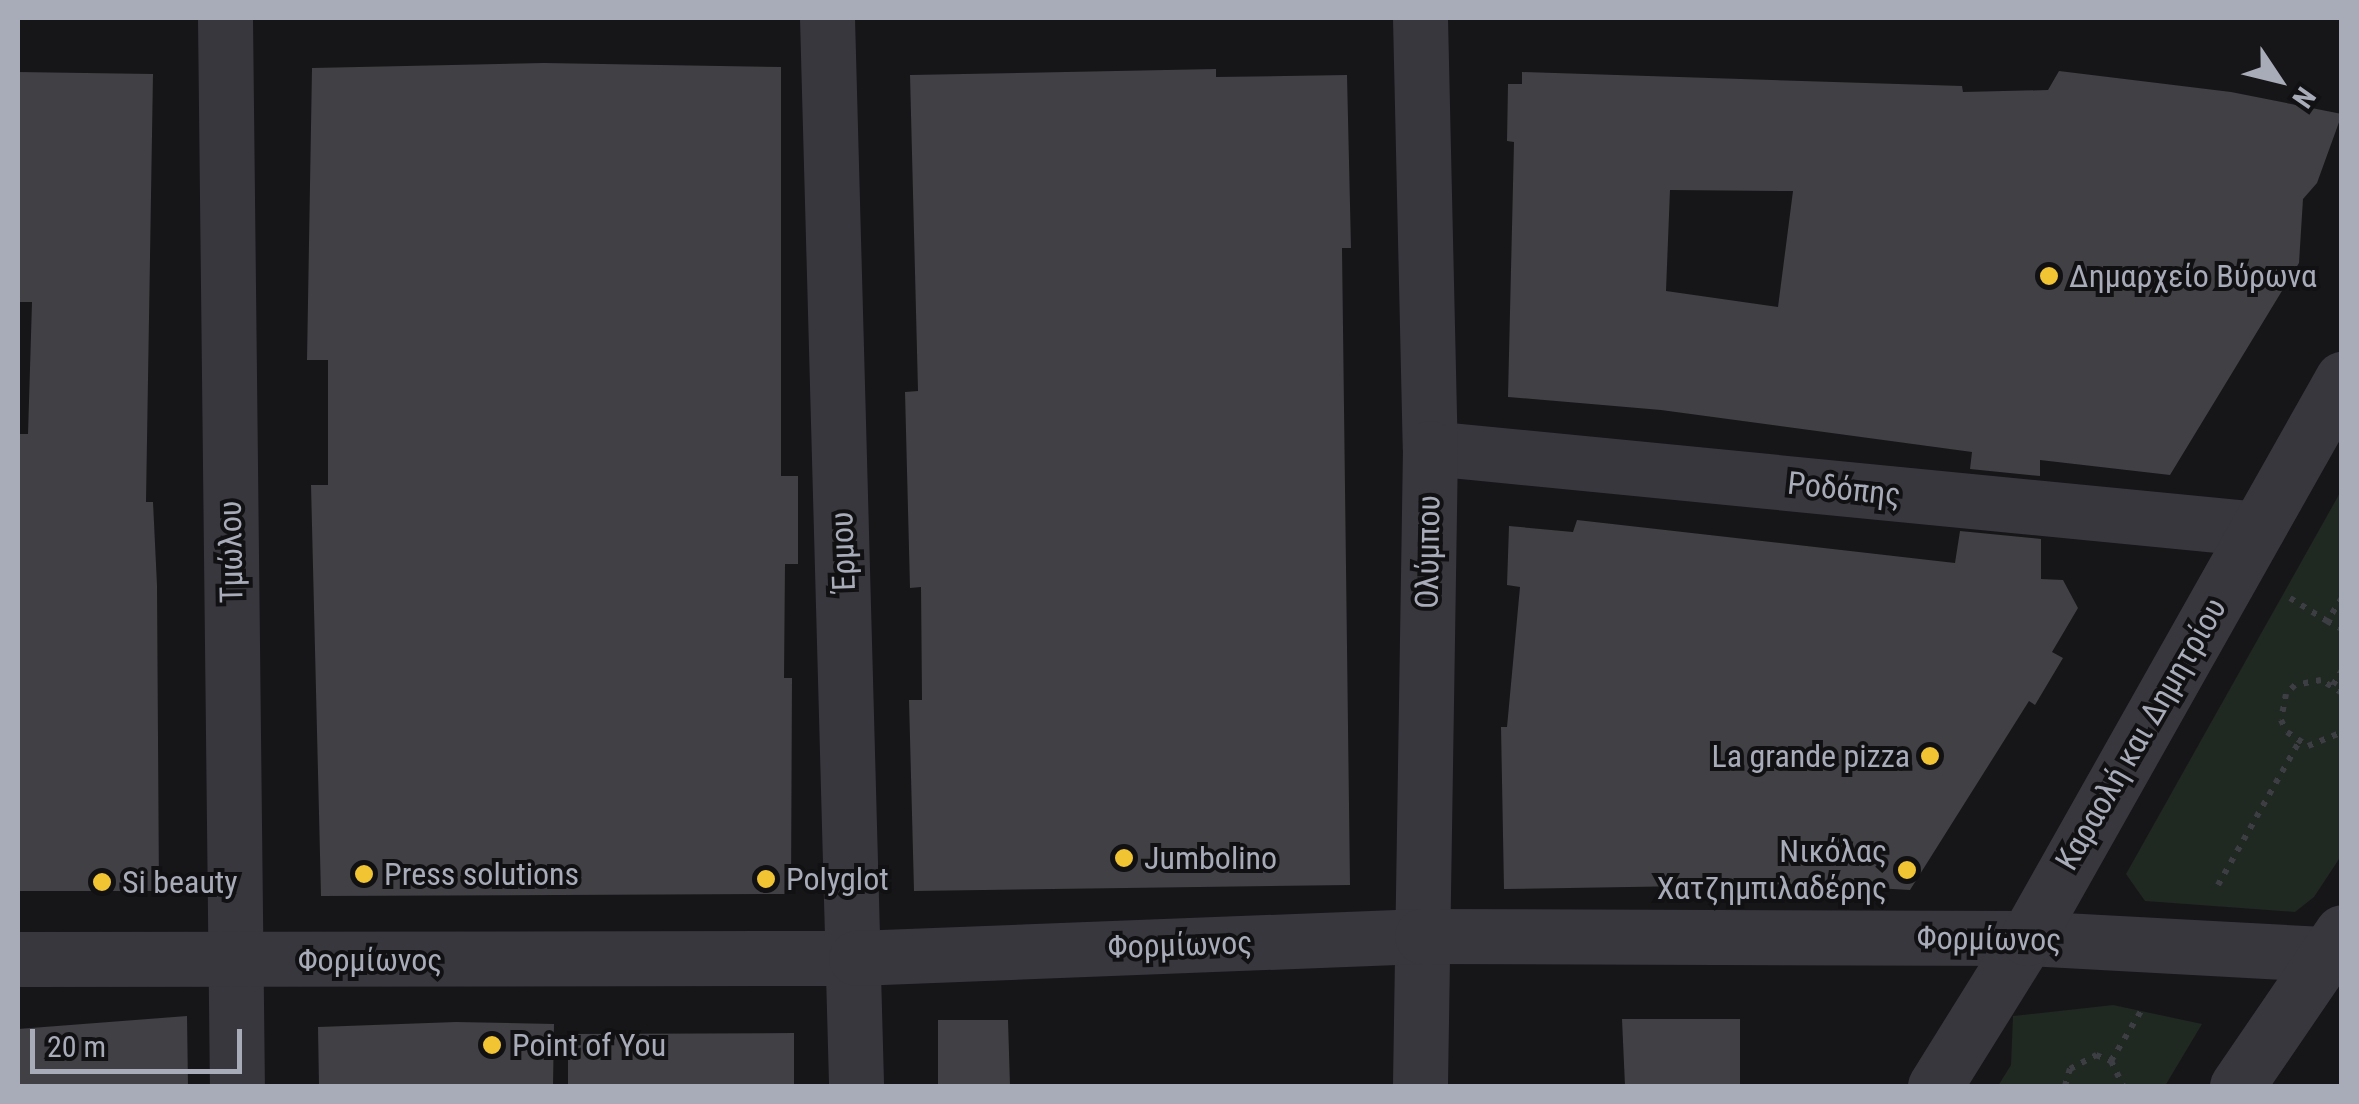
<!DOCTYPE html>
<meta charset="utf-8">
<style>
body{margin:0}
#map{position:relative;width:2359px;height:1104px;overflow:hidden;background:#161618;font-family:"Roboto Condensed",sans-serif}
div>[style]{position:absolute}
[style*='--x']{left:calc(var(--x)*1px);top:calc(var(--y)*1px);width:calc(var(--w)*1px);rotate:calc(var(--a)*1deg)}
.green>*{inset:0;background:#202822}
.building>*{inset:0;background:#404045}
.path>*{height:6px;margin-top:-3px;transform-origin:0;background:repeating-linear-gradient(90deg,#3d3e44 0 5px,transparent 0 13px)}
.pedestrian>*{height:55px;margin:-27.5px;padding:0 27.5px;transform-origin:27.5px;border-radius:27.5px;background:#37373d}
.minor>*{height:55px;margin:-27.5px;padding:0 27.5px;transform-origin:27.5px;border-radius:27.5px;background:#37373d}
.tertiary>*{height:55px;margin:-27.5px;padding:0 27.5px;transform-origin:27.5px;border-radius:27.5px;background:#37373d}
.dots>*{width:28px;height:28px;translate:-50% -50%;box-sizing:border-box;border:5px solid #111113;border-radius:50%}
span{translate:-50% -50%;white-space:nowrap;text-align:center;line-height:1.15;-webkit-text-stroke:8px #111113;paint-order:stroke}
.poi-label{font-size:32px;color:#a8abb8}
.left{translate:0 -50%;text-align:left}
.right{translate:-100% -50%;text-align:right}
.street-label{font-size:32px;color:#a8abb8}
.frame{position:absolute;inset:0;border:20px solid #a8abb8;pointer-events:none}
.north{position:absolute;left:2229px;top:30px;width:100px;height:100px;-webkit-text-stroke:8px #111113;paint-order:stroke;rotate:125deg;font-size:28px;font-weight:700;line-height:40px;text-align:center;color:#a8abb8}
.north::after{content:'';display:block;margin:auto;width:35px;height:45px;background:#a8abb8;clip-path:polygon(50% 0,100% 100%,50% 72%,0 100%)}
.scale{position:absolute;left:30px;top:1029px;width:212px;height:45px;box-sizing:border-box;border:5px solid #a8abb8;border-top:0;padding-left:12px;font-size:30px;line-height:35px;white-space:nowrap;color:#a8abb8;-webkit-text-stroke:8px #111113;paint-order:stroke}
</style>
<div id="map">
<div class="green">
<i style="clip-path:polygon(2341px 491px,2341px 856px,2314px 897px,2295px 912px,2145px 901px,2126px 874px)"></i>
<i style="clip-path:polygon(2113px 1005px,2202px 1024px,2165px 1086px,1998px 1086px,2011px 1065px,2013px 1016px)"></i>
</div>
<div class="building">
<i style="clip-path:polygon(544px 63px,781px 67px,781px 476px,798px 476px,798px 564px,785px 564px,784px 678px,792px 678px,791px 894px,321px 896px,311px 485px,328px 485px,328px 360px,307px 360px,312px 68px)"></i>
<i style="clip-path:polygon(1216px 69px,1216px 77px,1347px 75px,1351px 248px,1342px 248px,1350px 885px,914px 891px,909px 700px,922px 700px,921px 587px,910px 588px,905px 392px,918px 391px,910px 75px)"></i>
<i style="clip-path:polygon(evenodd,2059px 71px,2231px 92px,2342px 114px,2317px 183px,2303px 199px,2299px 263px,2170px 475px,2040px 460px,2040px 476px,1970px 469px,1972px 452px,1661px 410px,1508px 397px,1514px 142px,1507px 141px,1508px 84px,1522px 84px,1522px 72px,1962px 86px,1963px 92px,2048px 90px,2059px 71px,1670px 190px,1793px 191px,1778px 307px,1666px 291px,1670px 190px)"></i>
<i style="clip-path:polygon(18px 72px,153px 74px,146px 502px,153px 502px,157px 585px,159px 891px,18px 891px,18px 434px,28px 434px,32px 302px,18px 302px)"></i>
<i style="clip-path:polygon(1577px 520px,1955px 563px,1960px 531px,2041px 539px,2041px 579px,2063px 580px,2078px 608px,2052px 652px,2063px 658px,2035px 705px,2029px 701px,1910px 890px,1806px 884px,1504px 889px,1501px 727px,1507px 727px,1520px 587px,1507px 585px,1509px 526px,1573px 532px)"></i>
<i style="clip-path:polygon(187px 1016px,188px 1086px,18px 1086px,18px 1029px)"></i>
<i style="clip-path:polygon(1622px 1019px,1740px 1019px,1740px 1086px,1625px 1086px)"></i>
<i style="clip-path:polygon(938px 1020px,1008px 1020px,1010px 1086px,938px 1086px)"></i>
<i style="clip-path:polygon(456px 1022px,554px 1024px,553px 1086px,319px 1086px,318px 1027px)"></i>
<i style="clip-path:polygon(794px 1033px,794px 1086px,568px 1086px,568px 1034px)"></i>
</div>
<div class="path">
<i style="--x:2290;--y:598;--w:44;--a:31.9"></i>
<i style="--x:2342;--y:598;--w:27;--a:123"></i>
<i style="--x:2327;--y:621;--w:17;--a:28"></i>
<i style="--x:2333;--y:685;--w:17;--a:-59"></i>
<i style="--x:2342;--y:693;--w:25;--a:-148"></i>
<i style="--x:2321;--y:680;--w:26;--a:169"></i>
<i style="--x:2295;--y:685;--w:13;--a:135"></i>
<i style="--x:2286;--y:694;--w:26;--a:101"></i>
<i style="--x:2281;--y:720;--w:13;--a:63"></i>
<i style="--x:2287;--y:732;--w:25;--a:34"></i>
<i style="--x:2308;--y:746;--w:37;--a:-22"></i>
<i style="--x:2218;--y:885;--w:164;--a:-60.5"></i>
<i style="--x:2111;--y:1061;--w:58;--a:-59"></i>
<i style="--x:2065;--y:1086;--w:18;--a:-74"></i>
<i style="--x:2070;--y:1069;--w:30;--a:-28"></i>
<i style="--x:2096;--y:1055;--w:16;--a:22"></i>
<i style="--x:2111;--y:1061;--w:28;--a:64"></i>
</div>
<div class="pedestrian">
<i style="--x:1430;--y:448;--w:831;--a:5.59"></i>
</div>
<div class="minor">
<i style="--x:225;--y:18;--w:1068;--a:89.36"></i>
<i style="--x:827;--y:18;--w:1068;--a:88.44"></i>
<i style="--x:1420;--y:18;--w:430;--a:88.7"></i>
<i style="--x:1430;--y:448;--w:638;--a:90.9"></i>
<i style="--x:18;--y:959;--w:838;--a:-0.07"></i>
<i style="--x:856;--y:958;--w:566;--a:-2.23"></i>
<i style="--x:1422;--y:936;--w:605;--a:0.19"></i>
</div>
<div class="tertiary">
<i style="--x:2027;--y:938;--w:315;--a:3.1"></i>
<i style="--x:1935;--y:1086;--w:174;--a:-58.1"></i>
<i style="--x:2027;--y:938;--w:642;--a:-60.6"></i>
<i style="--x:2237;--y:1086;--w:186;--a:-55.7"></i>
</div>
<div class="dots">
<i style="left:2049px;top:276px;background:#f1c434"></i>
<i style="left:1930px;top:756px;background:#f1c434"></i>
<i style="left:1124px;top:858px;background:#f1c434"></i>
<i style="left:1907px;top:870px;background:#f1c434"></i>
<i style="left:364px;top:874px;background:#f1c434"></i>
<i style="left:766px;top:879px;background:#f1c434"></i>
<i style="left:102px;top:882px;background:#f1c434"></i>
<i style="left:492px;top:1045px;background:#f1c434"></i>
</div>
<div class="poi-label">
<span class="left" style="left:2069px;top:276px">Δημαρχείο Βύρωνα</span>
<span class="right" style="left:1910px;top:756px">La grande pizza</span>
<span class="right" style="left:1887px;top:870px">Νικόλας<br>Χατζημπιλαδέρης</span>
<span class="left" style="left:1144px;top:858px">Jumbolino</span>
<span class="left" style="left:384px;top:874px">Press solutions</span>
<span class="left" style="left:786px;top:879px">Polyglot</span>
<span class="left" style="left:122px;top:882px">Si beauty</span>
<span class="left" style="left:512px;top:1045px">Point of You</span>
</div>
<div class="street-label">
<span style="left:1844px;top:489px;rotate:6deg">Ροδόπης</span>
<span style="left:231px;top:552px;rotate:-91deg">Τμώλου</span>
<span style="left:843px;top:552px;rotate:-92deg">Έρμου</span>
<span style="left:1428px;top:552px;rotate:-89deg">Ολύμπου</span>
<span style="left:2141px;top:734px;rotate:-60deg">Καραολή και Δημητρίου</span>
<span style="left:1989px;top:939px;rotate:1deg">Φορμίωνος</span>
<span style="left:1180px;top:945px;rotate:-2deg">Φορμίωνος</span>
<span style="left:370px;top:960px">Φορμίωνος</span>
</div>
<div class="frame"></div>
<div class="north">N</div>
<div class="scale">20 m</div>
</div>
